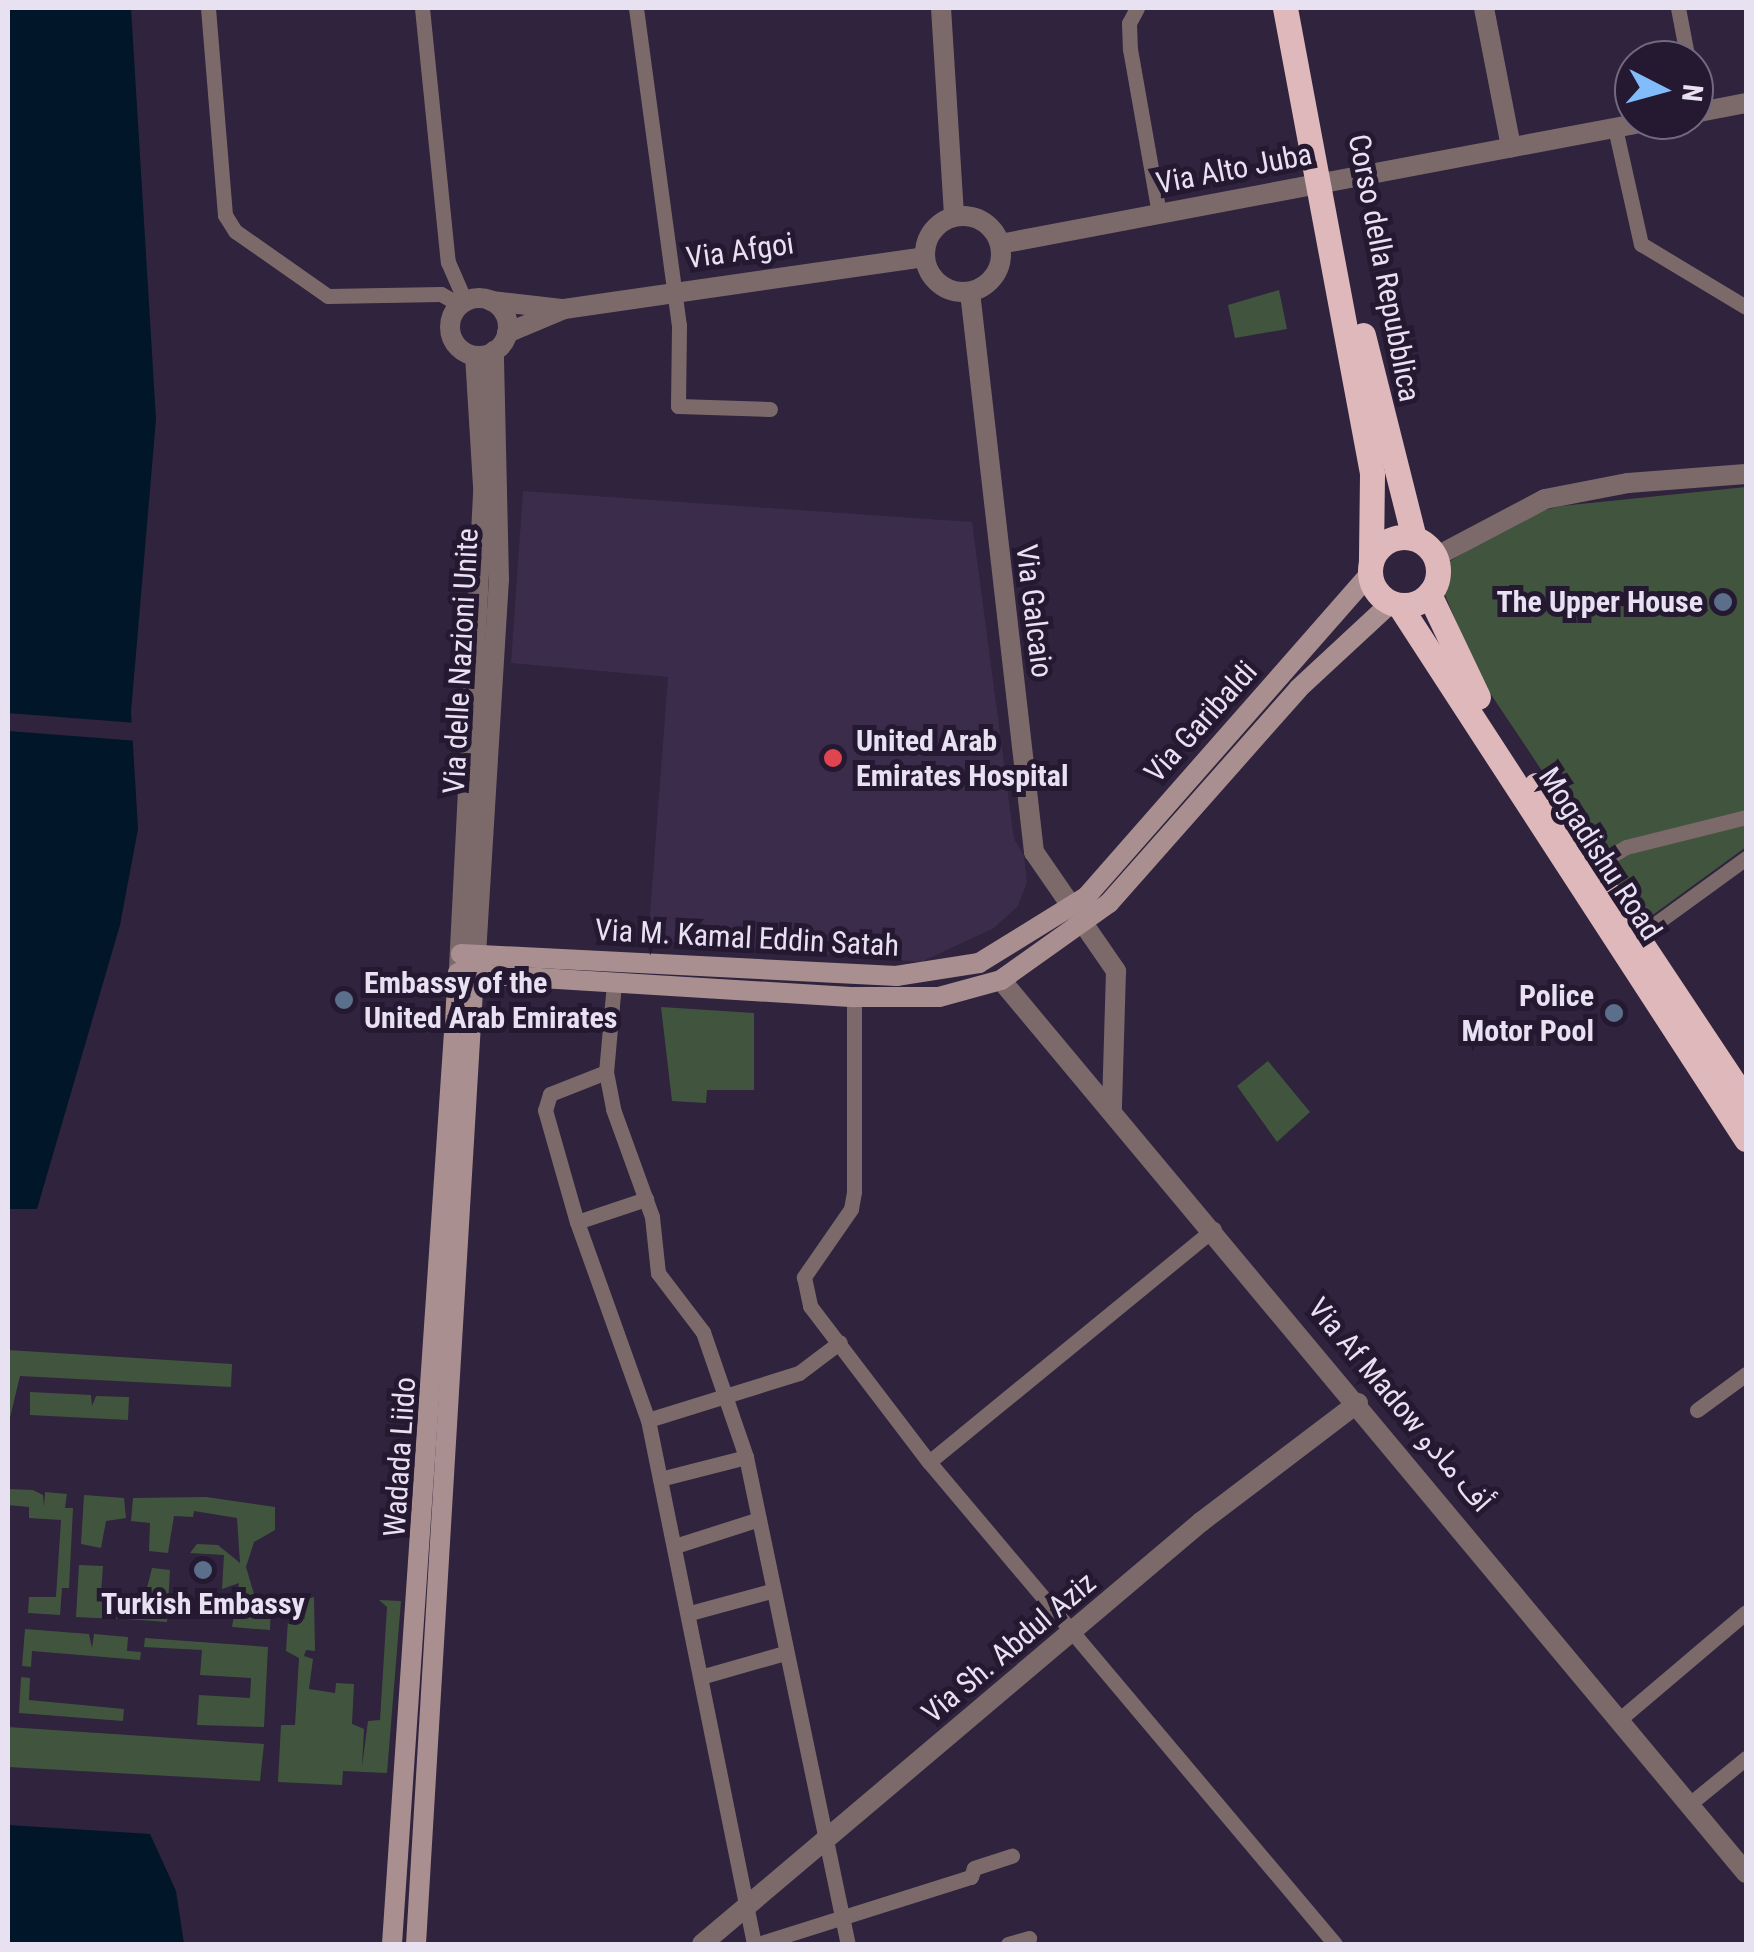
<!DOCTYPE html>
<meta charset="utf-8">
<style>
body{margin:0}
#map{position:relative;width:1754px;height:1952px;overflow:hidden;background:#2f233d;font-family:"Roboto Condensed","Noto Sans Arabic",sans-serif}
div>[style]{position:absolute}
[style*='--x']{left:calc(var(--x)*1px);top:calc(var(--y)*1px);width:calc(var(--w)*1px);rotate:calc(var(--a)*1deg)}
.built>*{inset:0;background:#3b2c4b}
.green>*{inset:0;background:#41553e}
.water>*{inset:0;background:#011628}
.pier>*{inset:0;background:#2f233d}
.minor>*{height:15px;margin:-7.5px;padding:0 7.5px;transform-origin:7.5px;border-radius:7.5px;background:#7c6a6b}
.tertiary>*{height:20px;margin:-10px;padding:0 10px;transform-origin:10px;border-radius:10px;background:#7c6a6b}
.tertiary>.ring{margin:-10px;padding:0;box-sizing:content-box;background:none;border:20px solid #7c6a6b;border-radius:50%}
.secondary>*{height:20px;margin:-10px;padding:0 10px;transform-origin:10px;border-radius:10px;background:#aa8f90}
.trunk>*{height:25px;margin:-12.5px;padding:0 12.5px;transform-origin:12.5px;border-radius:12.5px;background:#deb8ba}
.trunk>.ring{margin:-12.5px;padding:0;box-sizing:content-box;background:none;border:25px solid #deb8ba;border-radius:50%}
.dots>*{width:28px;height:28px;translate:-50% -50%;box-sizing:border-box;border:5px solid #251932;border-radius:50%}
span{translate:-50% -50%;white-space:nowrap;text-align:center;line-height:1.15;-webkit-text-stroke:10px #251932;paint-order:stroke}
.street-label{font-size:30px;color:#e8e1f2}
.poi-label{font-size:30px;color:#e8e1f2;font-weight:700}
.right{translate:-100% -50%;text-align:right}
.left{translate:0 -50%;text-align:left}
.frame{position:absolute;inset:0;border:10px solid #e8e1f2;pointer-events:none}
.north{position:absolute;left:1614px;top:40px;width:100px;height:100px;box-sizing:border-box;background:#251932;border:2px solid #73697f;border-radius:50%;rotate:96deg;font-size:28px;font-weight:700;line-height:40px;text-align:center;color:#e8e1f2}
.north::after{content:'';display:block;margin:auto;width:35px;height:45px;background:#81bdfa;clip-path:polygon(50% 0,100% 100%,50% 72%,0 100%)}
</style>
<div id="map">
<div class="built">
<i style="clip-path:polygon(523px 491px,972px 522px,1014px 839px,1024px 855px,1027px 882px,1018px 906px,994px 928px,921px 962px,648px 940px,668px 677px,511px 663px)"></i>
</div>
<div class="green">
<i style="clip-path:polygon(1279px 290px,1287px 329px,1235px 338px,1228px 305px)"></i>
<i style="clip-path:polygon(1746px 487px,1746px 847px,1643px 922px,1478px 675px,1443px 590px,1445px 564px,1530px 514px,1561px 506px)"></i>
<i style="clip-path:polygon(661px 1007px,754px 1013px,754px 1090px,707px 1090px,706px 1103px,672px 1101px)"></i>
<i style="clip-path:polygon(1268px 1061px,1310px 1112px,1277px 1142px,1237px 1086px)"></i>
<i style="clip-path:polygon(8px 1350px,232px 1364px,231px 1387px,20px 1376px,8px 1426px)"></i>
<i style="clip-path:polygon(30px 1392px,91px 1395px,92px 1406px,96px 1396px,129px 1397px,128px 1420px,30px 1415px)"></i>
<i style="clip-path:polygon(8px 1489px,33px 1490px,43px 1495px,44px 1507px,45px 1492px,67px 1494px,65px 1508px,73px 1508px,69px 1588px,62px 1588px,60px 1615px,28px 1613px,29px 1597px,56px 1597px,61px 1520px,29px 1518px,29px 1507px,8px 1505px)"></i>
<i style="clip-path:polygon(84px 1495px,124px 1498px,126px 1518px,106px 1521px,101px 1548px,81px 1544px)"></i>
<i style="clip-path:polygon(206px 1497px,275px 1507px,275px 1530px,254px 1542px,246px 1567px,254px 1594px,271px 1605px,270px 1630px,232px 1627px,239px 1583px,222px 1589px,224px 1555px,190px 1553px,197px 1544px,218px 1545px,240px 1563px,237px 1518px,194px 1511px,193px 1517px,174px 1516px,168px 1553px,149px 1551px,150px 1523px,131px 1521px,133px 1498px)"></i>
<i style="clip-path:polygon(79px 1565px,103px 1566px,101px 1593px,120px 1595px,117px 1619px,76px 1617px)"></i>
<i style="clip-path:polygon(152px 1568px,170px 1570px,167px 1622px,125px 1619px,126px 1600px,145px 1596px)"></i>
<i style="clip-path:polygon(314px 1597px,315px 1651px,306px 1650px,304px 1656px,313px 1659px,309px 1689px,335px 1693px,336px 1683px,354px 1684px,352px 1724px,364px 1729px,362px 1767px,368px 1721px,380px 1720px,387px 1607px,379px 1600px,401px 1601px,387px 1773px,343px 1771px,342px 1785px,278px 1782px,281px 1725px,295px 1725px,299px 1658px,286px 1651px,289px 1605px)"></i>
<i style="clip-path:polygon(25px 1629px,89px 1634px,92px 1648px,94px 1634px,128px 1637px,127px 1651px,141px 1652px,140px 1660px,32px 1651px,31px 1667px,22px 1666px)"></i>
<i style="clip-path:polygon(145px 1638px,268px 1647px,264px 1727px,197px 1725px,199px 1695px,250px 1698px,251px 1678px,200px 1675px,202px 1650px,144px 1647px)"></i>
<i style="clip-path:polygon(21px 1677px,30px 1678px,29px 1700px,124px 1709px,123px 1721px,19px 1713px)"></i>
<i style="clip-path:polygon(8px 1727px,264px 1744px,260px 1781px,8px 1767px)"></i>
</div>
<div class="water">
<i style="clip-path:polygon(8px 8px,131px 8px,156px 419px,131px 712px,138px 829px,120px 925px,37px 1209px,8px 1209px)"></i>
<i style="clip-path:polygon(8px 1825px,150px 1834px,176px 1891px,184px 1944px,8px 1944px)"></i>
</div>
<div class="pier">
<i style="clip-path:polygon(8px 713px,137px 723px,138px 741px,8px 731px)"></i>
</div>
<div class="minor">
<i style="--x:208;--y:8;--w:208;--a:85.3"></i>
<i style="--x:225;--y:215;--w:19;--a:58"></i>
<i style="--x:235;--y:231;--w:113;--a:35"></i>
<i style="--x:328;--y:296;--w:113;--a:-1"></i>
<i style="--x:441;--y:294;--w:22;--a:30"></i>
<i style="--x:422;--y:8;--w:255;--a:84.2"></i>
<i style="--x:448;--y:262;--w:43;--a:66.4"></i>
<i style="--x:636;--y:8;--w:320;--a:82.3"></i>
<i style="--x:679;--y:325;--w:81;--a:90.7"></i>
<i style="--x:678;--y:406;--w:92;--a:1.9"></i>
<i style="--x:1137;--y:8;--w:17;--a:118"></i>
<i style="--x:1129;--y:23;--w:26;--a:88"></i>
<i style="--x:1130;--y:49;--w:168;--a:80"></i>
<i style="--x:1678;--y:8;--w:53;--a:79.1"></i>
<i style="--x:1615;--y:128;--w:119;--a:77.4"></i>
<i style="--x:1641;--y:244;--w:122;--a:31"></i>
<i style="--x:1587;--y:870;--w:45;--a:-30.5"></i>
<i style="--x:1626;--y:847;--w:124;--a:-14"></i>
<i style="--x:1640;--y:935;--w:131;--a:-36"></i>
<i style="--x:614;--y:983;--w:89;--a:95.1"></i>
<i style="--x:606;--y:1072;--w:38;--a:79"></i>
<i style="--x:613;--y:1109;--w:115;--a:70.1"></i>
<i style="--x:652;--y:1217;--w:56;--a:83.9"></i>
<i style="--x:658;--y:1273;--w:74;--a:52.7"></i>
<i style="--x:703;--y:1332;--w:132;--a:71"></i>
<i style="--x:746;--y:1457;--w:498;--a:78.2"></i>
<i style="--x:854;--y:997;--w:195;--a:90"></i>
<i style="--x:854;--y:1192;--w:17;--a:100"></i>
<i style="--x:851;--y:1209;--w:83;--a:124.7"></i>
<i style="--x:804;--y:1277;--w:30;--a:78"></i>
<i style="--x:810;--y:1306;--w:196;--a:52.7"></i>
<i style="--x:929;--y:1462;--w:630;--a:49.89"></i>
<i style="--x:606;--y:1072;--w:60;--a:158.6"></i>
<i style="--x:550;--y:1094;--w:17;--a:107"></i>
<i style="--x:545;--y:1110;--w:116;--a:74.1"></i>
<i style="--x:577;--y:1222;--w:210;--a:70.3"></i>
<i style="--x:648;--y:1420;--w:535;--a:78.56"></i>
<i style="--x:577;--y:1222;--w:73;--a:-18.4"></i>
<i style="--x:1697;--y:1410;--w:61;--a:-36.3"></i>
<i style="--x:648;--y:1420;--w:158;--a:-17.3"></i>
<i style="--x:799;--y:1373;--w:51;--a:-37.1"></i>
<i style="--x:929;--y:1462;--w:368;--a:-39.3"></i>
<i style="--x:660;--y:1479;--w:89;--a:-14.3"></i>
<i style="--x:675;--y:1546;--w:88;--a:-17.8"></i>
<i style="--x:690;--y:1613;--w:84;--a:-15.2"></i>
<i style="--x:704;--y:1676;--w:84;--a:-15.9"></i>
<i style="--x:1620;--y:1719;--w:165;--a:-40.3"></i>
<i style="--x:1692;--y:1802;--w:70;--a:-39.2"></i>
<i style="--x:758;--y:1944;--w:223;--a:-17.5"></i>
<i style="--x:971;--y:1877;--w:9;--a:-72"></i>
<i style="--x:974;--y:1868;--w:40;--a:-18"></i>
<i style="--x:1008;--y:1944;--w:22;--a:-16"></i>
</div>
<div class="tertiary">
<i style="--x:941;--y:8;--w:207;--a:86.4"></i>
<i style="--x:1484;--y:8;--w:142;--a:79"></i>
<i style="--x:1694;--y:113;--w:53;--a:-10.9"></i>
<i class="ring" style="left:925px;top:216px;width:56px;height:56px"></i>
<i style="--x:1000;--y:244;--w:668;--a:-10.7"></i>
<i style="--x:970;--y:292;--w:564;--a:83.48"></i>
<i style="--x:1034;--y:852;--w:145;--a:55.4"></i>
<i style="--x:1116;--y:971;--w:137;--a:91.7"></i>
<i class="ring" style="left:450px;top:298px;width:38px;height:38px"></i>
<i style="--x:491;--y:301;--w:71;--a:6.4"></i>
<i style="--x:507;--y:333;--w:62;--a:-22.8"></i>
<i style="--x:564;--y:309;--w:364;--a:-8.2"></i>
<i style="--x:1435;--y:557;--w:124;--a:-27.8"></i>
<i style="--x:1545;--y:499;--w:85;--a:-10.9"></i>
<i style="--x:1628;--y:483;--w:118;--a:-4.4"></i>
<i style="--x:459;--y:968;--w:483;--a:-87.1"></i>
<i style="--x:483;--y:486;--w:130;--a:-93.5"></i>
<i style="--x:475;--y:971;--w:392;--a:-86.5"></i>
<i style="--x:499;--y:580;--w:229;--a:-91.3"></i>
<i style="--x:1001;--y:980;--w:1163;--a:50.16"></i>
<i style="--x:702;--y:1944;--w:654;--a:-40.22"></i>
<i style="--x:1201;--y:1522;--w:197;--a:-37.2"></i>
</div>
<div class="secondary">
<i style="--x:461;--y:954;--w:436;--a:2.9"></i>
<i style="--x:896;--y:976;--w:84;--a:-8.9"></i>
<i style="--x:979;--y:963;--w:126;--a:-31.7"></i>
<i style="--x:1086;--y:897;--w:430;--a:-48.7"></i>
<i style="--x:392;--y:1944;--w:973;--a:-86.11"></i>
<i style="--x:458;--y:973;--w:397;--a:3.5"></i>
<i style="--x:854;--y:997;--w:85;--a:0"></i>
<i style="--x:939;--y:997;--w:64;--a:-15.3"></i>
<i style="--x:1001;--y:980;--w:133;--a:-35.5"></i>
<i style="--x:1109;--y:903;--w:286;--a:-48.5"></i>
<i style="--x:1298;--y:689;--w:127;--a:-42.8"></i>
<i style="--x:416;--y:1944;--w:973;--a:-86.58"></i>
</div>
<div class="trunk">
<i style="--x:1285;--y:8;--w:474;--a:79.4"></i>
<i style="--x:1372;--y:474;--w:88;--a:90.7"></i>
<i style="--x:1363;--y:335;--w:209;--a:75.9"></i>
<i class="ring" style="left:1370px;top:537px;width:43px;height:43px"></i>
<i style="--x:1429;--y:594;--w:114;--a:64.6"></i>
<i style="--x:1399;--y:605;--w:637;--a:56.98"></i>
<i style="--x:1536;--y:785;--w:379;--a:56.4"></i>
</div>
<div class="dots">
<i style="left:1723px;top:602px;background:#5c6f8a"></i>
<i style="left:833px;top:758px;background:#e0444e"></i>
<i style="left:344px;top:1000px;background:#5c6f8a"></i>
<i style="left:1614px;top:1013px;background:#5c6f8a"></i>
<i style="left:203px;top:1570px;background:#5c6f8a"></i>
</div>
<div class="street-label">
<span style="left:1234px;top:169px;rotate:-11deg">Via Alto Juba</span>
<span style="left:740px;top:251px;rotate:-8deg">Via Afgoi</span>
<span style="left:1384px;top:268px;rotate:79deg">Corso della Repubblica</span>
<span style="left:1034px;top:611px;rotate:83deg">Via Galcaio</span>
<span style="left:461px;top:661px;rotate:-87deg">Via delle Nazioni Unite</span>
<span style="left:1201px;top:722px;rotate:-48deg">Via Garibaldi</span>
<span style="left:1600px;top:854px;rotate:57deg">Mogadishu Road</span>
<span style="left:747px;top:938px;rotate:3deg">Via M. Kamal Eddin Satah</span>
<span style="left:1400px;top:1405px;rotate:50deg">Via Af Madow أف مادو</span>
<span style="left:400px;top:1457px;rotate:-86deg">Wadada Liido</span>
<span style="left:1009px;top:1648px;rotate:-40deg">Via Sh. Abdul Aziz</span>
</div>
<div class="poi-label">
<span class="right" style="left:1703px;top:602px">The Upper House</span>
<span class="left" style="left:856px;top:758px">United Arab<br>Emirates Hospital</span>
<span class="left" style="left:364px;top:1000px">Embassy of the<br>United Arab Emirates</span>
<span class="right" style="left:1594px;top:1013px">Police<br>Motor Pool</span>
<span style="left:203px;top:1604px">Turkish Embassy</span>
</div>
<div class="frame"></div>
<div class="north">N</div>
</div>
